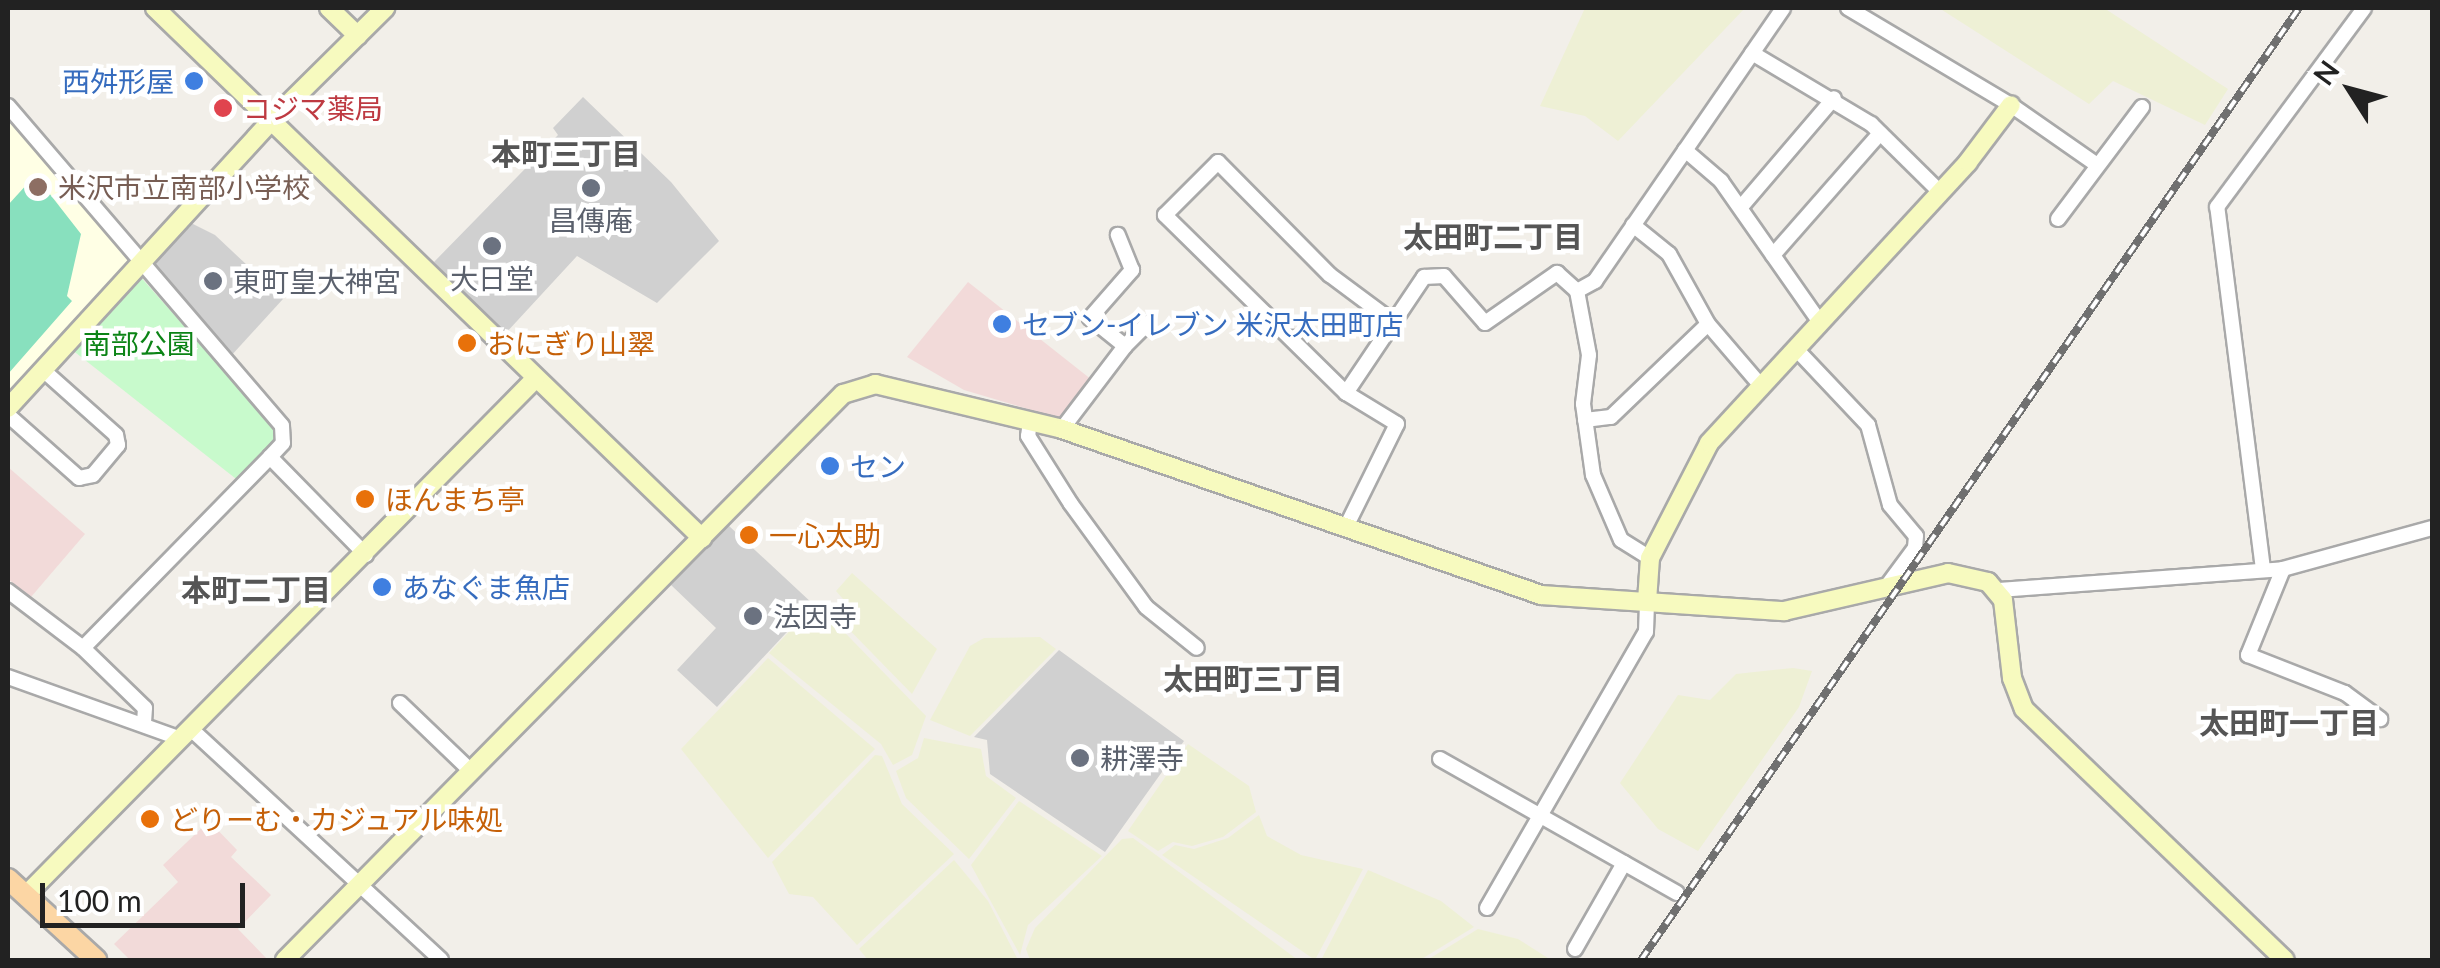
<!DOCTYPE html>
<meta charset="utf-8">
<style>
body{margin:0}
#map{position:relative;width:2440px;height:968px;overflow:hidden;background:#f2efe9;font-family:Lato,"Noto Sans JP",sans-serif}
div>[style]{position:absolute}
[style*='--x']{left:calc(var(--x)*1px);top:calc(var(--y)*1px);width:calc(var(--w)*1px);rotate:calc(var(--a)*1deg)}
.commercial>*{inset:0;background:#f2dad9}
.education>*{inset:0;background:#ffffe5}
.religious>*{inset:0;background:#d0d0d0}
.farmland>*{inset:0;background:#eef0d5}
.park>*{inset:0;background:#c8facc}
.pitch>*{inset:0;background:#88e0be}
.roads{filter:drop-shadow(2px 0 #a9a9a9) drop-shadow(-2px 0 #a9a9a9) drop-shadow(0 2px #a9a9a9) drop-shadow(0 -2px #a9a9a9)}
.street>*{height:14px;margin:-7px;padding:0 7px;transform-origin:7px;border-radius:7px;background:#fff}
.secondary>*{height:18px;margin:-9px;padding:0 9px;transform-origin:9px;border-radius:9px;background:#f7fabf}
.primary>*{height:20px;margin:-10px;padding:0 10px;transform-origin:10px;border-radius:10px;background:#fcd6a4}
.rail>*{height:8px;margin-top:-4px;transform-origin:0;background:repeating-linear-gradient(90deg,#fff 0 11px,#707070 0 22px);box-sizing:border-box;border-block:2px solid #707070}
.dots>*{width:28px;height:28px;translate:-50% -50%;box-sizing:border-box;border:5px solid #fff;border-radius:50%}
span{translate:-50% -50%;white-space:nowrap;text-align:center;line-height:1.15;-webkit-text-stroke:9px #fff;paint-order:stroke}
.shop-label{font-size:28px;color:#366cbe}
.right{translate:-100% -50%;text-align:right}
.left{translate:0 -50%;text-align:left}
.health-label{font-size:28px;color:#be3a42}
.education-label{font-size:28px;color:#785e54}
.worship-label{font-size:28px;color:#5b616d}
.park-label{font-size:28px;color:#0c8416}
.food-label{font-size:28px;color:#c56008}
.neighbourhood-label{font-size:30px;color:#555;font-weight:700}
.frame{position:absolute;inset:0;border:10px solid #222;pointer-events:none}
.north{position:absolute;left:2300px;top:40px;width:100px;height:100px;-webkit-text-stroke:8px #fff;paint-order:stroke;rotate:306deg;font-size:28px;font-weight:700;line-height:40px;text-align:center;color:#222}
.north::after{content:'';display:block;margin:auto;width:35px;height:45px;background:#222;clip-path:polygon(50% 0,100% 100%,50% 72%,0 100%)}
.scale{position:absolute;left:40px;top:883px;width:205px;height:45px;box-sizing:border-box;border:5px solid #222;border-top:0;padding-left:12px;font-size:30px;line-height:35px;white-space:nowrap;color:#222;-webkit-text-stroke:8px #fff;paint-order:stroke}
</style>
<div id="map">
<div class="commercial">
<i style="clip-path:polygon(968px 282px,1092px 380px,1062px 419px,964px 390px,907px 357px)"></i>
<i style="clip-path:polygon(8px 467px,85px 534px,31px 597px,8px 579px)"></i>
<i style="clip-path:polygon(209px 821px,237px 850px,231px 857px,271px 895px,238px 929px,268px 960px,130px 960px,114px 944px,178px 882px,163px 865px)"></i>
</div>
<div class="education">
<i style="clip-path:polygon(8px 115px,130px 260px,8px 396px)"></i>
</div>
<div class="religious">
<i style="clip-path:polygon(583px 97px,671px 182px,719px 241px,657px 303px,577px 256px,505px 334px,434px 262px,558px 135px,553px 128px)"></i>
<i style="clip-path:polygon(185px 220px,215px 235px,283px 299px,230px 357px,146px 263px)"></i>
<i style="clip-path:polygon(728px 525px,813px 604px,717px 707px,677px 670px,716px 628px,671px 585px)"></i>
<i style="clip-path:polygon(1059px 650px,1184px 741px,1105px 852px,990px 774px,987px 740px,974px 737px)"></i>
</div>
<div class="farmland">
<i style="clip-path:polygon(1585px 8px,1745px 8px,1618px 141px,1585px 116px,1540px 106px)"></i>
<i style="clip-path:polygon(1939px 8px,2104px 8px,2228px 89px,2205px 125px,2113px 81px,2089px 104px)"></i>
<i style="clip-path:polygon(852px 573px,937px 649px,912px 694px,832px 612px,843px 599px,836px 591px)"></i>
<i style="clip-path:polygon(816px 603px,926px 716px,912px 755px,893px 765px,881px 744px,769px 653px)"></i>
<i style="clip-path:polygon(1040px 637px,1056px 649px,970px 736px,930px 720px,970px 646px,984px 638px)"></i>
<i style="clip-path:polygon(768px 658px,875px 749px,768px 858px,681px 749px)"></i>
<i style="clip-path:polygon(1793px 668px,1812px 671px,1799px 707px,1698px 851px,1658px 829px,1620px 783px,1678px 695px,1710px 700px,1736px 674px)"></i>
<i style="clip-path:polygon(924px 738px,981px 749px,986px 776px,1016px 798px,969px 859px,906px 798px,896px 771px,918px 758px)"></i>
<i style="clip-path:polygon(1188px 744px,1249px 786px,1256px 812px,1223px 837px,1192px 846px,1173px 842px,1158px 851px,1128px 831px)"></i>
<i style="clip-path:polygon(875px 755px,882px 756px,902px 804px,954px 854px,857px 945px,813px 897px,789px 894px,772px 862px)"></i>
<i style="clip-path:polygon(1019px 801px,1102px 856px,1028px 925px,1020px 955px,971px 865px)"></i>
<i style="clip-path:polygon(1259px 815px,1267px 836px,1301px 855px,1363px 869px,1315px 960px,1162px 855px,1175px 845px,1194px 849px,1228px 838px)"></i>
<i style="clip-path:polygon(1133px 838px,1298px 960px,1030px 960px,1026px 949px,1035px 928px,1122px 839px)"></i>
<i style="clip-path:polygon(954px 860px,988px 901px,1018px 960px,868px 960px,859px 949px)"></i>
<i style="clip-path:polygon(1368px 870px,1441px 901px,1474px 927px,1420px 960px,1321px 960px)"></i>
<i style="clip-path:polygon(1478px 929px,1518px 939px,1551px 960px,1427px 960px)"></i>
</div>
<div class="park">
<i style="clip-path:polygon(138px 274px,277px 431px,277px 441px,240px 482px,71px 349px)"></i>
</div>
<div class="pitch">
<i style="clip-path:polygon(29px 182px,42px 184px,81px 234px,67px 296px,72px 301px,8px 374px,8px 205px)"></i>
</div>
<div class="roads">
<div class="street">
<i style="--x:1848;--y:8;--w:190;--a:30.8"></i>
<i style="--x:2011;--y:105;--w:105;--a:34.9"></i>
<i style="--x:1752;--y:53;--w:139;--a:30.8"></i>
<i style="--x:1871;--y:124;--w:97;--a:44.6"></i>
<i style="--x:8;--y:106;--w:421;--a:49.4"></i>
<i style="--x:282;--y:426;--w:17;--a:87"></i>
<i style="--x:283;--y:443;--w:19;--a:133"></i>
<i style="--x:270;--y:457;--w:267;--a:134.4"></i>
<i style="--x:1685;--y:150;--w:48;--a:40.7"></i>
<i style="--x:1721;--y:181;--w:174;--a:55"></i>
<i style="--x:1741;--y:207;--w:143;--a:-49.5"></i>
<i style="--x:2058;--y:219;--w:140;--a:-53.1"></i>
<i style="--x:1633;--y:225;--w:46;--a:38.9"></i>
<i style="--x:1669;--y:254;--w:80;--a:60.9"></i>
<i style="--x:1708;--y:324;--w:83;--a:49.4"></i>
<i style="--x:1773;--y:255;--w:162;--a:-48.7"></i>
<i style="--x:1125;--y:346;--w:34;--a:-45"></i>
<i style="--x:1798;--y:351;--w:102;--a:46.6"></i>
<i style="--x:1868;--y:425;--w:83;--a:74.6"></i>
<i style="--x:1890;--y:505;--w:40;--a:50"></i>
<i style="--x:1916;--y:536;--w:12;--a:95"></i>
<i style="--x:1915;--y:548;--w:49;--a:126.6"></i>
<i style="--x:1346;--y:393;--w:254;--a:-135.5"></i>
<i style="--x:1165;--y:215;--w:75;--a:-45"></i>
<i style="--x:1218;--y:162;--w:159;--a:45.3"></i>
<i style="--x:1330;--y:275;--w:79;--a:36.7"></i>
<i style="--x:8;--y:415;--w:95;--a:41.6"></i>
<i style="--x:79;--y:478;--w:14;--a:-12"></i>
<i style="--x:93;--y:475;--w:39;--a:-50"></i>
<i style="--x:118;--y:445;--w:10;--a:-101"></i>
<i style="--x:116;--y:435;--w:99;--a:-138.3"></i>
<i style="--x:1585;--y:420;--w:26;--a:-7"></i>
<i style="--x:1611;--y:417;--w:134;--a:-43.8"></i>
<i style="--x:1030;--y:422;--w:14;--a:98"></i>
<i style="--x:1028;--y:436;--w:80;--a:57.7"></i>
<i style="--x:1071;--y:504;--w:127;--a:53.9"></i>
<i style="--x:1146;--y:607;--w:65;--a:38.8"></i>
<i style="--x:1062;--y:429;--w:104;--a:-52.8"></i>
<i style="--x:1125;--y:346;--w:45;--a:-141.3"></i>
<i style="--x:1090;--y:318;--w:64;--a:-48.8"></i>
<i style="--x:1132;--y:270;--w:38;--a:-112"></i>
<i style="--x:270;--y:457;--w:137;--a:45.6"></i>
<i style="--x:1345;--y:529;--w:117;--a:-63.7"></i>
<i style="--x:1397;--y:424;--w:60;--a:-148.7"></i>
<i style="--x:1346;--y:393;--w:140;--a:-56.1"></i>
<i style="--x:1424;--y:277;--w:20;--a:-3"></i>
<i style="--x:1444;--y:276;--w:62;--a:48.9"></i>
<i style="--x:1485;--y:323;--w:88;--a:-34.8"></i>
<i style="--x:1557;--y:273;--w:27;--a:42"></i>
<i style="--x:1650;--y:558;--w:34;--a:-148"></i>
<i style="--x:1621;--y:540;--w:71;--a:-113.3"></i>
<i style="--x:1593;--y:475;--w:72;--a:-98"></i>
<i style="--x:1583;--y:404;--w:49;--a:-83"></i>
<i style="--x:1589;--y:355;--w:65;--a:-100.6"></i>
<i style="--x:1577;--y:291;--w:21;--a:-29"></i>
<i style="--x:1595;--y:281;--w:331;--a:-55.4"></i>
<i style="--x:2263;--y:569;--w:365;--a:-97.2"></i>
<i style="--x:2217;--y:207;--w:247;--a:-53.5"></i>
<i style="--x:2283;--y:569;--w:93;--a:112.1"></i>
<i style="--x:2248;--y:655;--w:104;--a:21.4"></i>
<i style="--x:2345;--y:693;--w:44;--a:36.6"></i>
<i style="--x:1999;--y:590;--w:285;--a:-4.2"></i>
<i style="--x:2283;--y:569;--w:155;--a:-15.4"></i>
<i style="--x:8;--y:591;--w:94;--a:37.2"></i>
<i style="--x:83;--y:648;--w:86;--a:44.1"></i>
<i style="--x:145;--y:708;--w:14;--a:94"></i>
<i style="--x:8;--y:677;--w:184;--a:19.7"></i>
<i style="--x:400;--y:703;--w:98;--a:43.8"></i>
<i style="--x:191;--y:729;--w:340;--a:42.7"></i>
<i style="--x:1440;--y:759;--w:272;--a:29.5"></i>
<i style="--x:1487;--y:908;--w:319;--a:-60.1"></i>
<i style="--x:1646;--y:632;--w:31;--a:-88"></i>
<i style="--x:1575;--y:949;--w:99;--a:-60.3"></i>
</div>
<div class="secondary">
<i style="--x:155;--y:8;--w:762;--a:44.1"></i>
<i style="--x:329;--y:8;--w:40;--a:44"></i>
<i style="--x:8;--y:408;--w:389;--a:-47.5"></i>
<i style="--x:271;--y:121;--w:161;--a:-44.7"></i>
<i style="--x:1647;--y:601;--w:43;--a:-86"></i>
<i style="--x:1650;--y:558;--w:129;--a:-62.8"></i>
<i style="--x:1709;--y:443;--w:382;--a:-47.3"></i>
<i style="--x:1968;--y:162;--w:71;--a:-53"></i>
<i style="--x:26;--y:895;--w:725;--a:-45.39"></i>
<i style="--x:285;--y:960;--w:795;--a:-45.41"></i>
<i style="--x:843;--y:394;--w:34;--a:-17"></i>
<i style="--x:875;--y:384;--w:192;--a:13.5"></i>
<i style="--x:1062;--y:429;--w:507;--a:19.11"></i>
<i style="--x:1541;--y:595;--w:244;--a:3.8"></i>
<i style="--x:1784;--y:611;--w:168;--a:-13"></i>
<i style="--x:1948;--y:573;--w:41;--a:12.7"></i>
<i style="--x:1988;--y:582;--w:23;--a:50"></i>
<i style="--x:2003;--y:600;--w:79;--a:83.4"></i>
<i style="--x:2012;--y:678;--w:33;--a:69"></i>
<i style="--x:2024;--y:709;--w:362;--a:43.9"></i>
</div>
<div class="primary">
<i style="--x:8;--y:879;--w:120;--a:42.6"></i>
</div>
</div>
<div class="rail">
<i style="--x:1641;--y:960;--w:1157;--a:-55.35"></i>
</div>
<div class="dots">
<i style="left:194px;top:81px;background:#3f7fe0"></i>
<i style="left:223px;top:108px;background:#e0444e"></i>
<i style="left:38px;top:187px;background:#8d6e63"></i>
<i style="left:591px;top:188px;background:#6b7280"></i>
<i style="left:492px;top:246px;background:#6b7280"></i>
<i style="left:213px;top:281px;background:#6b7280"></i>
<i style="left:1002px;top:324px;background:#3f7fe0"></i>
<i style="left:467px;top:343px;background:#e8710a"></i>
<i style="left:830px;top:466px;background:#3f7fe0"></i>
<i style="left:365px;top:499px;background:#e8710a"></i>
<i style="left:749px;top:535px;background:#e8710a"></i>
<i style="left:382px;top:587px;background:#3f7fe0"></i>
<i style="left:753px;top:616px;background:#6b7280"></i>
<i style="left:1080px;top:758px;background:#6b7280"></i>
<i style="left:150px;top:819px;background:#e8710a"></i>
</div>
<div class="shop-label">
<span class="right" style="left:174px;top:81px">西舛形屋</span>
<span class="left" style="left:1022px;top:324px">セブン-イレブン 米沢太田町店</span>
<span class="left" style="left:850px;top:466px">セン</span>
<span class="left" style="left:402px;top:587px">あなぐま魚店</span>
</div>
<div class="health-label">
<span class="left" style="left:243px;top:108px">コジマ薬局</span>
</div>
<div class="education-label">
<span class="left" style="left:58px;top:187px">米沢市立南部小学校</span>
</div>
<div class="worship-label">
<span style="left:591px;top:220px">昌傳庵</span>
<span style="left:492px;top:278px">大日堂</span>
<span class="left" style="left:233px;top:281px">東町皇大神宮</span>
<span class="left" style="left:773px;top:616px">法因寺</span>
<span class="left" style="left:1100px;top:758px">耕澤寺</span>
</div>
<div class="park-label">
<span style="left:139px;top:343px">南部公園</span>
</div>
<div class="food-label">
<span class="left" style="left:487px;top:343px">おにぎり山翠</span>
<span class="left" style="left:385px;top:499px">ほんまち亭</span>
<span class="left" style="left:769px;top:535px">一心太助</span>
<span class="left" style="left:170px;top:819px">どりーむ・カジュアル味処</span>
</div>
<div class="neighbourhood-label">
<span style="left:566px;top:153px">本町三丁目</span>
<span style="left:1493px;top:236px">太田町二丁目</span>
<span style="left:256px;top:589px">本町二丁目</span>
<span style="left:1253px;top:678px">太田町三丁目</span>
<span style="left:2289px;top:722px">太田町一丁目</span>
</div>
<div class="frame"></div>
<div class="north">N</div>
<div class="scale">100 m</div>
</div>
